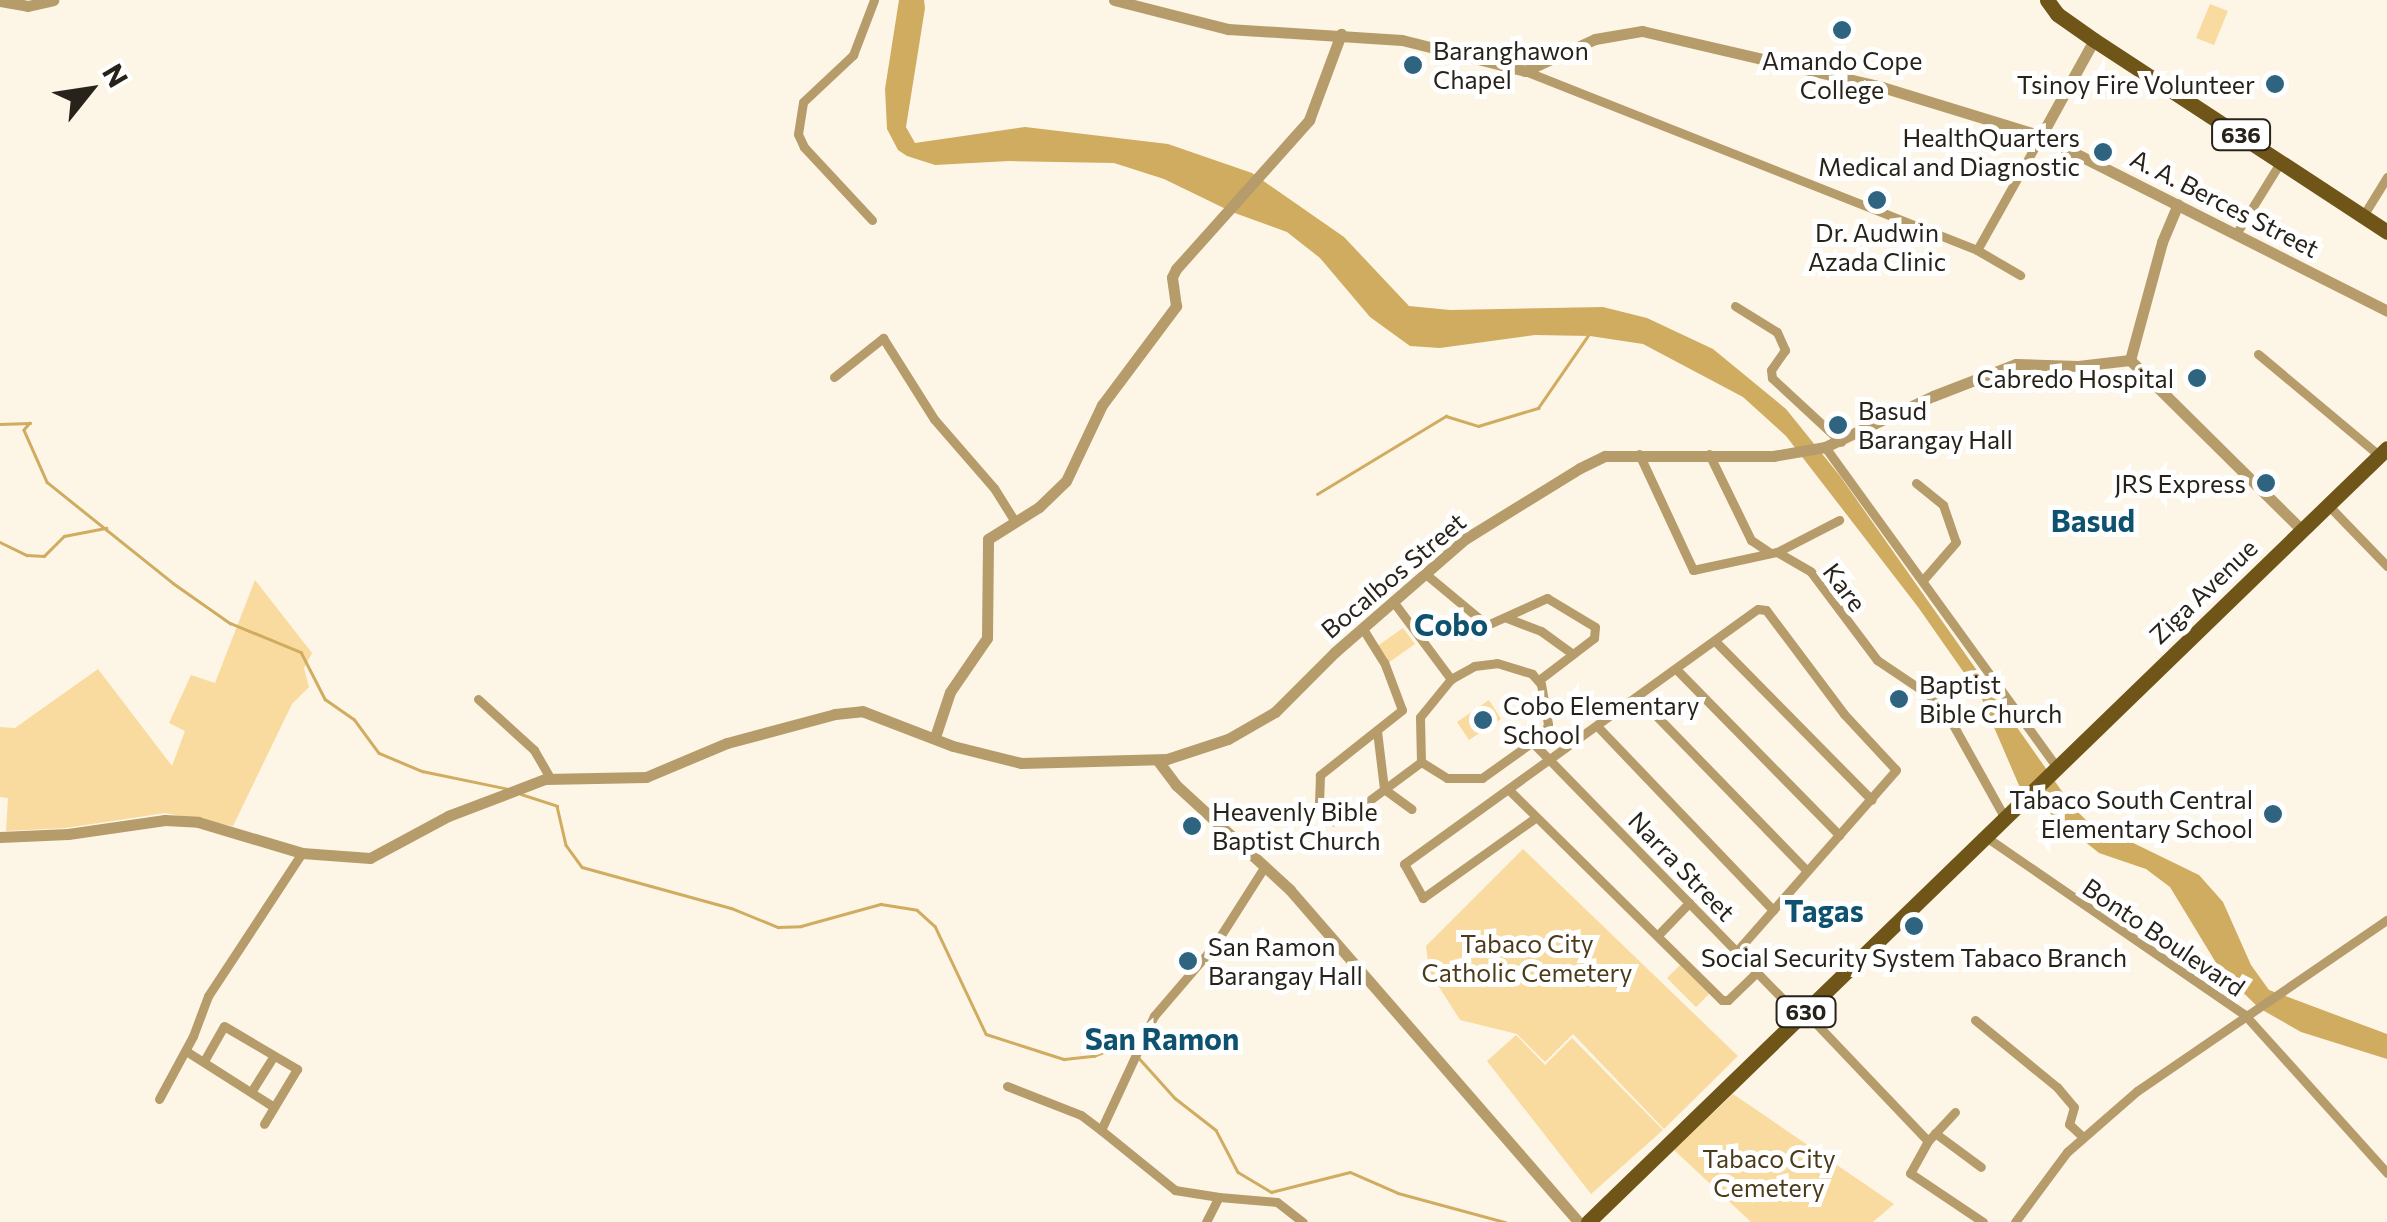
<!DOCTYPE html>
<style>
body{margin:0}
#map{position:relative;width:2387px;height:1222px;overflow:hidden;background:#fdf5e5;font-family:Commissioner,sans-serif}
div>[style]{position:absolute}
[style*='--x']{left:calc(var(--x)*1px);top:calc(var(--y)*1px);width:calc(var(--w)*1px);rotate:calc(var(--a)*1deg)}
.green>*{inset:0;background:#f9dba0}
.water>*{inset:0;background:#d0ac61}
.stream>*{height:2.5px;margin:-1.25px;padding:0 1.25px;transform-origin:1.25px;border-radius:1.25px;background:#d0ac61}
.minor>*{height:9px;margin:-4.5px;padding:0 4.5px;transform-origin:4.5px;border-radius:4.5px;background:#b69c6a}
.tertiary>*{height:11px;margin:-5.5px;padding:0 5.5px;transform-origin:5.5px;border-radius:5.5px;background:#b69c6a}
.primary>*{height:15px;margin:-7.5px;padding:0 7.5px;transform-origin:7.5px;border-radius:7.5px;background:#705519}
.dots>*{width:28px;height:28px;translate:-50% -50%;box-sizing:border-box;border:5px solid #fff;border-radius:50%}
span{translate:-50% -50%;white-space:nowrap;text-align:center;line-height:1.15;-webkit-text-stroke:10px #fff;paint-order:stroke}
.shield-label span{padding:2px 8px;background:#fff;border:2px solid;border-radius:8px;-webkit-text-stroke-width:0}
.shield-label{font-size:22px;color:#28231a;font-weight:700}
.poi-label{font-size:25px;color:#28231a}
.left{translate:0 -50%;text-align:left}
.right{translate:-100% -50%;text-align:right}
.street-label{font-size:25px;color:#28231a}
.park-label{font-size:25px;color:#4b3b1a}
.quarter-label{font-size:30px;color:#0f5270;font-weight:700}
.north{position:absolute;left:40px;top:40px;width:100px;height:100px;-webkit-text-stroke:8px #fff;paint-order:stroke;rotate:60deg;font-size:28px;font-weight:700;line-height:40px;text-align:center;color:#28231a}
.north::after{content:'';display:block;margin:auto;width:35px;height:45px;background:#28231a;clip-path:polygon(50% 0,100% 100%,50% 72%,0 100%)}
</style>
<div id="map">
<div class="green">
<i style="clip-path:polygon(2210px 4px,2228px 11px,2214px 45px,2196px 38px)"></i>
<i style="clip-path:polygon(255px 580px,312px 653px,304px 668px,309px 687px,292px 704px,233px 826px,165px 813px,66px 828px,6px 831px,8px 798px,0 797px,0 727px,15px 728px,98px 669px,172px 766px,185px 731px,169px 723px,191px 675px,215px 683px)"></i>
<i style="clip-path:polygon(1403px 628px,1415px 644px,1388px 663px,1376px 647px)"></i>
<i style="clip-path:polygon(1489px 700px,1501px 719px,1469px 740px,1457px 722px)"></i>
<i style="clip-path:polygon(1523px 849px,1738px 1056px,1664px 1129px,1573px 1034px,1545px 1062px,1517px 1034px,1460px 1020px,1429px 971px,1426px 946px)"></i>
<i style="clip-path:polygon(1681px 964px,1710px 993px,1696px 1007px,1667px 978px)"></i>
<i style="clip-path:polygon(1516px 1035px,1545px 1065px,1572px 1038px,1663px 1130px,1591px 1194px,1487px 1061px)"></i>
<i style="clip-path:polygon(1733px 1094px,1894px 1204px,1873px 1222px,1751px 1222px,1674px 1150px)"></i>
</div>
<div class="water">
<i style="clip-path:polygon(899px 0,924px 0,925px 8px,906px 127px,915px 143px,1025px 127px,1168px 144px,1252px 173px,1344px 237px,1409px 306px,1450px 310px,1603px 307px,1647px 318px,1713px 349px,1786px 409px,1840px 476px,2073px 807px,2086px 820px,2199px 875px,2223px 902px,2251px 965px,2269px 990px,2387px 1034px,2387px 1059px,2301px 1032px,2259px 1008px,2221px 971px,2170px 887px,2146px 869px,2099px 853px,2021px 790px,1981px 697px,1918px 607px,1786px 436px,1743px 397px,1643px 344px,1590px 336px,1535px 335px,1440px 348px,1410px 346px,1370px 317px,1320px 258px,1287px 232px,1232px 212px,1164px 179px,1114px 163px,1009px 161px,935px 165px,907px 156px,898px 150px,887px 129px,885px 89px)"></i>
</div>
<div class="stream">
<i style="--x:0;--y:424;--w:30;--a:-2"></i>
<i style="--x:30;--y:423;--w:9;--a:131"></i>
<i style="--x:24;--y:430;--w:57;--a:66.1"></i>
<i style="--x:47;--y:482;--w:161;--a:38.7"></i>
<i style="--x:173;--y:583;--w:70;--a:35.1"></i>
<i style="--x:230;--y:623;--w:77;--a:22.2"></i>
<i style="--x:301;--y:652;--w:53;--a:62.9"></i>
<i style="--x:325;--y:699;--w:35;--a:35"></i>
<i style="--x:354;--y:719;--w:42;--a:53.7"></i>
<i style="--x:379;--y:753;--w:47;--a:22.7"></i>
<i style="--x:422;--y:771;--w:89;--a:11.7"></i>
<i style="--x:1317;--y:494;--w:151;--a:-31.2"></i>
<i style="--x:1446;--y:416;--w:34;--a:17"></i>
<i style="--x:1478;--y:426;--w:63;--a:-16.7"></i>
<i style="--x:1538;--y:408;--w:90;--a:-55.4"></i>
<i style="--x:0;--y:542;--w:30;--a:26"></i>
<i style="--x:27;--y:555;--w:17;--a:3"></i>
<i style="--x:44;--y:556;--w:28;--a:-45"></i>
<i style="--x:64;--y:536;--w:43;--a:-10.8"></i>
<i style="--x:521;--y:794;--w:38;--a:18"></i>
<i style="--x:557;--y:806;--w:40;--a:77"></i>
<i style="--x:566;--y:845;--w:27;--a:54"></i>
<i style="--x:582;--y:867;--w:155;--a:15.4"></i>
<i style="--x:731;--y:908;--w:51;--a:22"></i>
<i style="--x:778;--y:927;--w:23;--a:-2"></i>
<i style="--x:801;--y:926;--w:83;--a:-15.4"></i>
<i style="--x:881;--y:904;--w:36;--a:9"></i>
<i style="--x:917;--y:910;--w:24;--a:42"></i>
<i style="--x:935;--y:926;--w:119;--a:64.7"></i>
<i style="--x:986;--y:1034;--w:82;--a:17.8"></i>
<i style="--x:1064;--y:1059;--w:30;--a:-6"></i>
<i style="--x:1094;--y:1056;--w:27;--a:-22"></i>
<i style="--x:1119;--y:1046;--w:15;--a:23"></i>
<i style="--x:1139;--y:1058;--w:54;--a:48"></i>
<i style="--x:1175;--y:1098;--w:52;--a:38"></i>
<i style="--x:1216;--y:1130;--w:47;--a:62.4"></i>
<i style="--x:1238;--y:1172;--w:39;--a:31"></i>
<i style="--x:1271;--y:1192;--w:81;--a:-14.2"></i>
<i style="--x:1350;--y:1172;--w:52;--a:23.6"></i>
<i style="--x:1398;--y:1193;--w:111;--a:15.2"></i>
</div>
<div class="minor">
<i style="--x:1525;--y:71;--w:486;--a:21.6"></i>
<i style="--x:1977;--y:250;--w:50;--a:30.2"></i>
<i style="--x:2363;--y:216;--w:46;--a:-58.4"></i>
<i style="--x:872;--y:220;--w:100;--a:-133"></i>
<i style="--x:804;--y:147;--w:14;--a:-115"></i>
<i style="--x:798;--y:134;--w:32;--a:-81"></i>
<i style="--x:803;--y:102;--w:69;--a:-43.2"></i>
<i style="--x:853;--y:55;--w:59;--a:-69.1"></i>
<i style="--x:2236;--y:234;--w:86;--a:-58.3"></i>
<i style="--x:1977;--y:250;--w:131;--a:-60.7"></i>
<i style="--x:1735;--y:306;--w:49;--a:31.8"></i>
<i style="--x:1777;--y:332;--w:20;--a:66"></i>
<i style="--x:1785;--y:350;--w:24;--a:125"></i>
<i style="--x:1771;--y:370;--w:8;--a:83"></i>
<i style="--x:1772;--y:378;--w:94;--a:42.8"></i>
<i style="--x:2258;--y:354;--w:158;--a:39.9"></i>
<i style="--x:834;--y:377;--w:63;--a:-38.5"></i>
<i style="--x:883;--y:338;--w:96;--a:57.8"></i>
<i style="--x:934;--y:419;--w:91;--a:49"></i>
<i style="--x:994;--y:488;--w:39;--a:58"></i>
<i style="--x:1825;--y:447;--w:395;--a:54.1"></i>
<i style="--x:1639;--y:454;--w:128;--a:65"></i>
<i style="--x:1693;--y:570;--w:86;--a:-12.1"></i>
<i style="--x:1777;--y:552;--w:39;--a:30"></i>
<i style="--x:1811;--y:572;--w:110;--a:53.1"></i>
<i style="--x:1877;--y:660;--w:63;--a:33.9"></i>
<i style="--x:1929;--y:695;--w:26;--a:47"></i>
<i style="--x:1947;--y:714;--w:119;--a:60.9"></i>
<i style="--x:1709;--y:454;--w:96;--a:64"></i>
<i style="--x:1751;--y:540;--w:22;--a:34"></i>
<i style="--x:1916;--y:483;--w:35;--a:39"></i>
<i style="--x:1943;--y:505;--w:39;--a:71"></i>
<i style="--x:1956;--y:542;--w:49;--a:130.9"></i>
<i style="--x:2328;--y:505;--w:85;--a:46"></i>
<i style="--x:1777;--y:552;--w:70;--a:-27.3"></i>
<i style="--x:1428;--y:576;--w:77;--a:39.7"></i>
<i style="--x:1487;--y:625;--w:66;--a:-24.2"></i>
<i style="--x:1547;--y:598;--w:56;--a:31.1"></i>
<i style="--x:1595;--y:627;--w:11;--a:95"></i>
<i style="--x:1594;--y:638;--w:69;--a:142.6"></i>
<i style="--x:1395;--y:604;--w:94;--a:53.3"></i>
<i style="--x:1507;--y:618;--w:36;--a:21"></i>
<i style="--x:1541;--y:631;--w:39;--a:36"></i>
<i style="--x:1363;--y:629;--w:39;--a:58"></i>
<i style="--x:1384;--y:662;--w:51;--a:69.4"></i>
<i style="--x:1402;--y:710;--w:105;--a:141.6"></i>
<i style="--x:1320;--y:775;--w:27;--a:92"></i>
<i style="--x:1319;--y:802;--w:24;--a:54"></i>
<i style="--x:1333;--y:821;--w:15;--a:-16"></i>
<i style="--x:1347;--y:817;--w:92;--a:-36.6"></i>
<i style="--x:1421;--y:762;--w:45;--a:-91.3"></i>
<i style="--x:1420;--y:717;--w:49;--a:-50.8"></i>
<i style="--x:1451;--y:679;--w:26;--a:-29"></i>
<i style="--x:1474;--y:666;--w:23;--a:-7"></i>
<i style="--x:1497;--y:663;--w:37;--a:17"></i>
<i style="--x:1532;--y:674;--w:13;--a:48"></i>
<i style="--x:1541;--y:684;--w:41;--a:80.1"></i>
<i style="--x:1548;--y:724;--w:9;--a:108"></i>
<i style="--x:1545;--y:733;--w:77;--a:144.5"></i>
<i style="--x:1482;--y:778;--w:35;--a:180"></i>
<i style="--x:1447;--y:778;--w:31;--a:-148"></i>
<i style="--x:1715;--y:641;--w:223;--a:45.4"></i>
<i style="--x:1676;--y:669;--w:233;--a:45.5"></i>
<i style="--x:1639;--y:698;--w:241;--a:45.8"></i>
<i style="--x:478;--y:699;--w:76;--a:42.3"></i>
<i style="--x:534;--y:750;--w:32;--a:60"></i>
<i style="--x:1599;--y:728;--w:252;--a:46.3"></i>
<i style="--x:1377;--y:731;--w:58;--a:83.1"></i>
<i style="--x:1384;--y:789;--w:34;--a:36"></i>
<i style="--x:1534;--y:744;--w:381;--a:45.7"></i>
<i style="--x:1509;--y:790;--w:299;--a:44.6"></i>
<i style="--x:1722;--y:1000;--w:6;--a:0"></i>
<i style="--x:1728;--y:1000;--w:40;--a:-44"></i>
<i style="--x:1535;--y:818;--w:138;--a:144.5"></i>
<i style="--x:1423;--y:898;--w:39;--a:-119"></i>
<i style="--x:1404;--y:864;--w:436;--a:-35.8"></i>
<i style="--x:1758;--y:609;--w:8;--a:7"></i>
<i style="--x:1766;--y:610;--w:130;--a:53.1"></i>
<i style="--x:1844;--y:714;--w:76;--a:47.1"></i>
<i style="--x:1896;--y:770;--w:241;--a:131.3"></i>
<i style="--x:1986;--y:837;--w:313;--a:34.5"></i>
<i style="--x:2244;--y:1014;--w:214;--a:48"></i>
<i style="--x:1658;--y:935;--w:45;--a:-45.9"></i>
<i style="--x:1806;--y:1013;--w:177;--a:46.4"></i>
<i style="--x:1975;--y:1020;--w:106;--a:39.3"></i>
<i style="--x:2057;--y:1087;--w:26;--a:50"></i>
<i style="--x:2074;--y:1107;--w:18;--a:106"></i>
<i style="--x:2069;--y:1124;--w:19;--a:43"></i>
<i style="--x:186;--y:1051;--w:104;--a:32.5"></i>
<i style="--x:204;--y:1061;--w:40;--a:-60.3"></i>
<i style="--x:224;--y:1026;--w:85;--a:30.5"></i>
<i style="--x:297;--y:1069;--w:64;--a:121"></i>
<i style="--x:1007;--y:1086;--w:79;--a:21.4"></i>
<i style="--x:1081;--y:1115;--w:25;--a:37"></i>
<i style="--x:251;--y:1092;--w:41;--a:-57.8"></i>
<i style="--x:159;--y:1099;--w:72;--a:-61.6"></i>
<i style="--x:193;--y:1036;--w:43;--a:-69.4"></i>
<i style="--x:208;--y:996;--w:171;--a:-56.7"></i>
<i style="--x:1955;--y:1112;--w:40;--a:133"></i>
<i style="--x:1928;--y:1141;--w:37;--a:119"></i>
<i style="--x:1910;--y:1173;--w:88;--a:33.9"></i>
<i style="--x:1935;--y:1133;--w:57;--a:36.5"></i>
<i style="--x:1219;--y:1197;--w:45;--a:-171"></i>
<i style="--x:1175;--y:1190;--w:95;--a:-141"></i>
<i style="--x:1101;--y:1130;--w:126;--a:-65.1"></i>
<i style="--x:1154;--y:1016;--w:92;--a:-49.4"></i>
<i style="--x:1214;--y:946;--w:95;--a:-57.5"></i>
<i style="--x:1206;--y:1222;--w:28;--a:-63"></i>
<i style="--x:1219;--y:1197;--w:58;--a:4.9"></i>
<i style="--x:1277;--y:1202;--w:33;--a:38"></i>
<i style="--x:2015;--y:1222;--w:87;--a:-53.4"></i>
<i style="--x:2067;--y:1152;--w:93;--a:-41.1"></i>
<i style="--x:2137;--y:1091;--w:303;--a:-34.4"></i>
</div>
<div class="tertiary">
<i style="--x:1114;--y:0;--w:118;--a:14.3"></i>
<i style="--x:1228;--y:29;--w:174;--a:3.6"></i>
<i style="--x:1402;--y:40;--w:127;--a:14.1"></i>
<i style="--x:1525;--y:71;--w:77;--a:-24.6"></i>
<i style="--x:1595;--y:39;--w:48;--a:-9.7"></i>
<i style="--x:1642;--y:31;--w:246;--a:13.1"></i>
<i style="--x:1882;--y:87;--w:166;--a:17.1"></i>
<i style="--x:2041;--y:136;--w:388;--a:26.8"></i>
<i style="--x:0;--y:1;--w:28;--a:10"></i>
<i style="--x:28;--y:6;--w:26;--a:-13"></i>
<i style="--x:2041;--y:136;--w:110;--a:-61.1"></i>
<i style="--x:2130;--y:360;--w:122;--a:-74.8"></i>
<i style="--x:2162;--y:242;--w:41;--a:-67.2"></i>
<i style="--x:935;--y:737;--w:47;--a:-71.6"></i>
<i style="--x:950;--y:692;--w:65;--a:-55.6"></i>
<i style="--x:987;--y:638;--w:99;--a:-89.4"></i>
<i style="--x:988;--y:539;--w:60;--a:-32.1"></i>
<i style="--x:1039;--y:507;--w:37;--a:-44"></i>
<i style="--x:1066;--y:481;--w:84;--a:-64.7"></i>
<i style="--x:1102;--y:405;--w:124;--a:-53.2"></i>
<i style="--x:1176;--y:306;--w:29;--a:-98"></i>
<i style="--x:1172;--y:277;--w:9;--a:-63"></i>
<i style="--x:1176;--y:269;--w:200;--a:-48.2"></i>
<i style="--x:1309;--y:120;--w:92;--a:-69.6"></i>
<i style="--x:1158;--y:761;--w:30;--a:53"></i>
<i style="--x:1176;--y:785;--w:155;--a:42.6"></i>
<i style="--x:1290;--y:890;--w:440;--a:49"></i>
<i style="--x:0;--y:837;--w:68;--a:-2.5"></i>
<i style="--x:68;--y:834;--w:98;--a:-8.2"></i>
<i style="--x:165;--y:820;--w:33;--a:3"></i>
<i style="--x:198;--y:822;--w:109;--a:16.6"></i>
<i style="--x:302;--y:853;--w:68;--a:4.2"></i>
<i style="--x:370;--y:858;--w:89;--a:-28.3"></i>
<i style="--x:448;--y:816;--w:104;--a:-20.9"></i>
<i style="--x:545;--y:779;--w:101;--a:-1.1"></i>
<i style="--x:646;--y:777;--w:88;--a:-22.8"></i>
<i style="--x:727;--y:743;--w:112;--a:-15"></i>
<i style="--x:835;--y:714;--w:27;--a:-6"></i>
<i style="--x:862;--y:711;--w:97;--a:21"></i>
<i style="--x:953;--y:746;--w:70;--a:14"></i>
<i style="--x:1021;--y:763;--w:146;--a:-1.6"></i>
<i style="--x:1167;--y:759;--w:64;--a:-18.2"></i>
<i style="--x:1228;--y:739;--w:54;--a:-29.9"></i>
<i style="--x:1275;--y:712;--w:85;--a:-45"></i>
<i style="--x:1335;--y:652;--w:172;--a:-41"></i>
<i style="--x:1465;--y:539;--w:135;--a:-31.7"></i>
<i style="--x:1580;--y:468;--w:28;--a:-26"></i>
<i style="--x:1605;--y:456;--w:168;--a:0"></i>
<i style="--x:1773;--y:456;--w:53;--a:-9.8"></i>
<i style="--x:1825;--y:447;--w:119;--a:-25.3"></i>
<i style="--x:1933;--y:396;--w:89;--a:-21.1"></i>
<i style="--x:2016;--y:364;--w:62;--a:1.8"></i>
<i style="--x:2078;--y:366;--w:52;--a:-6.6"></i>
<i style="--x:2130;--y:360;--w:242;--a:44.7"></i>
</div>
<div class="primary">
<i style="--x:2047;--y:0;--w:17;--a:54"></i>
<i style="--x:2057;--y:14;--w:45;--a:35.1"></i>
<i style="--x:2094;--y:40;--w:350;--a:33.2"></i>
<i style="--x:1588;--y:1222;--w:1112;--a:-44.09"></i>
</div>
<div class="dots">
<i style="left:1842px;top:30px;background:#2f6480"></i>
<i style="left:1413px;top:65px;background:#2f6480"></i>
<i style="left:2275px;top:84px;background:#2f6480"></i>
<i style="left:2103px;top:152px;background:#2f6480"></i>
<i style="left:1877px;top:200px;background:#2f6480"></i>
<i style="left:2197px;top:378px;background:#2f6480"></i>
<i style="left:1838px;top:425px;background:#2f6480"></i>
<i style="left:2266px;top:483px;background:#2f6480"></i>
<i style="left:1899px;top:699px;background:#2f6480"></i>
<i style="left:1483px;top:720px;background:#2f6480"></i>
<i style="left:2273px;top:814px;background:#2f6480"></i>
<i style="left:1192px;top:826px;background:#2f6480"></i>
<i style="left:1914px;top:926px;background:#2f6480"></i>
<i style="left:1188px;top:961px;background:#2f6480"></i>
</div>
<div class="shield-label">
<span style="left:2241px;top:135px">636</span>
<span style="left:1806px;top:1012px">630</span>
</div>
<div class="poi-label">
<span class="left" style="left:1433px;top:65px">Baranghawon<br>Chapel</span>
<span style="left:1842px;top:75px">Amando Cope<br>College</span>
<span class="right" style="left:2255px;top:84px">Tsinoy Fire Volunteer</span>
<span class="right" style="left:2080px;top:152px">HealthQuarters<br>Medical and Diagnostic</span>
<span style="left:1877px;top:247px">Dr. Audwin<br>Azada Clinic</span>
<span class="right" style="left:2174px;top:378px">Cabredo Hospital</span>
<span class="left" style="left:1858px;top:425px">Basud<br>Barangay Hall</span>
<span class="right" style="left:2246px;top:483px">JRS Express</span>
<span class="left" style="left:1919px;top:699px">Baptist<br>Bible Church</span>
<span class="left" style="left:1503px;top:720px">Cobo Elementary<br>School</span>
<span class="right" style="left:2253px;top:814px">Tabaco South Central<br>Elementary School</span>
<span class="left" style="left:1212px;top:826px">Heavenly Bible<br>Baptist Church</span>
<span class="left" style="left:1208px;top:961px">San Ramon<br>Barangay Hall</span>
<span style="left:1914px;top:957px">Social Security System Tabaco Branch</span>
</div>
<div class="street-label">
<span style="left:2225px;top:203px;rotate:27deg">A. A. Berces Street</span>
<span style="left:1393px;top:575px;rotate:-40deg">Bocalbos Street</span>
<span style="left:1845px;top:587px;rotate:53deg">Kare</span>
<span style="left:2203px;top:591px;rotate:-44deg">Ziga Avenue</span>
<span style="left:1682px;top:866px;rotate:46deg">Narra Street</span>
<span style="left:2164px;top:937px;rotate:34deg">Bonto Boulevard</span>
</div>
<div class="park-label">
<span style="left:1527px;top:958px">Tabaco City<br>Catholic Cemetery</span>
<span style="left:1769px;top:1173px">Tabaco City<br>Cemetery</span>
</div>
<div class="quarter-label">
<span style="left:2093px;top:520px">Basud</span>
<span style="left:1451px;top:624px">Cobo</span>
<span style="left:1824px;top:910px">Tagas</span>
<span style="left:1162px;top:1038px">San Ramon</span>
</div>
<div class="north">N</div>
</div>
